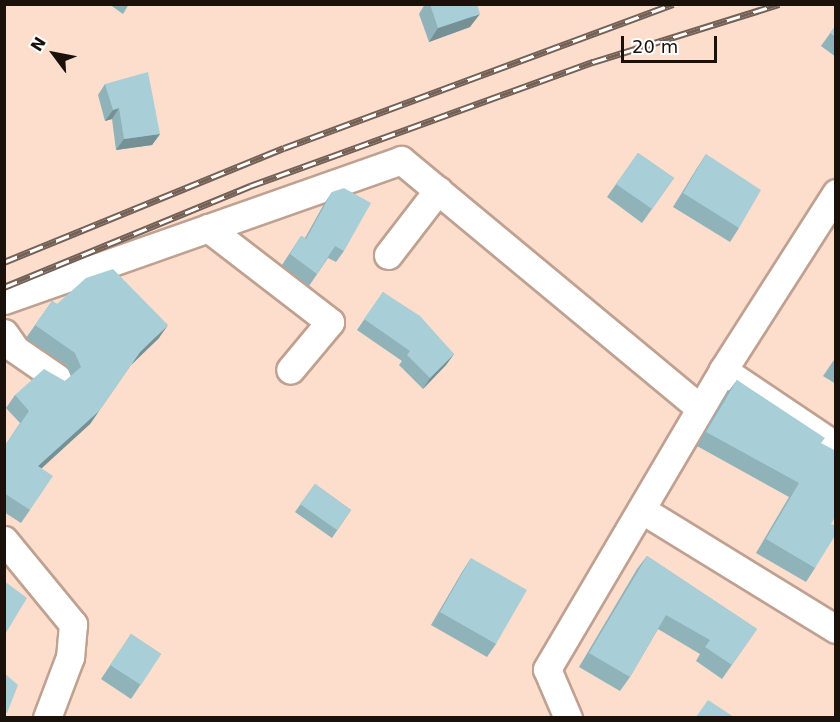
<!DOCTYPE html>
<style>
body{margin:0}
#map{position:relative;width:840px;height:722px;overflow:hidden;background:#fdddcb;font-family:"DejaVu Sans",sans-serif}
div>[style]{position:absolute}
[style*='--x']{left:calc(var(--x)*1px);top:calc(var(--y)*1px);width:calc(var(--w)*1px);rotate:calc(var(--a)*1deg)}
.roads{filter:drop-shadow(2px 0 #bfa191) drop-shadow(-2px 0 #bfa191) drop-shadow(0 2px #bfa191) drop-shadow(0 -2px #bfa191)}
.street>*{height:27px;margin:-13.5px;padding:0 13.5px;transform-origin:13.5px;border-radius:13.5px;background:#fff}
.rail>*{height:7px;margin-top:-3.5px;transform-origin:0;background:repeating-linear-gradient(90deg,#fff 0 14px,#736056 0 28px);box-sizing:border-box;border-block:2px solid #736056}
.wall>*{inset:0;background:#90b2b9}
.shaded-wall>*{inset:0;background:#769196}
.building>*{inset:0;background:#a8cfd7}
span{translate:-50% -50%;white-space:nowrap;text-align:center;line-height:1.15;-webkit-text-stroke:6px #fff;paint-order:stroke}
.frame{position:absolute;inset:0;border:6px solid #1b110b;pointer-events:none}
.north{position:absolute;left:24px;top:24px;width:60px;height:60px;-webkit-text-stroke:4px #fff;paint-order:stroke;rotate:302deg;font-size:16px;font-weight:700;line-height:24px;text-align:center;color:#1b110b}
.north::after{content:'';display:block;margin:auto;width:21px;height:27px;background:#1b110b;clip-path:polygon(50% 0,100% 100%,50% 72%,0 100%)}
.scale{position:absolute;left:621px;top:36px;width:96px;height:27px;box-sizing:border-box;border:3px solid #1b110b;border-top:0;padding-left:8px;font-size:18px;line-height:21px;white-space:nowrap;color:#1b110b;-webkit-text-stroke:4px #fff;paint-order:stroke}
</style>
<div id="map">
<div class="roads">
<div class="street">
<i style="--x:208;--y:228;--w:154;--a:37.6"></i>
<i style="--x:330;--y:322;--w:62;--a:129.8"></i>
<i style="--x:388;--y:255;--w:82;--a:-52.4"></i>
<i style="--x:4;--y:300;--w:421;--a:-19.4"></i>
<i style="--x:401;--y:160;--w:388;--a:39.7"></i>
<i style="--x:4;--y:333;--w:19;--a:55"></i>
<i style="--x:15;--y:349;--w:51;--a:34.6"></i>
<i style="--x:723;--y:370;--w:136;--a:33.9"></i>
<i style="--x:644;--y:511;--w:225;--a:31.6"></i>
<i style="--x:4;--y:540;--w:109;--a:50.6"></i>
<i style="--x:73;--y:624;--w:33;--a:95"></i>
<i style="--x:70;--y:657;--w:65;--a:110.7"></i>
<i style="--x:568;--y:718;--w:53;--a:-113.2"></i>
<i style="--x:547;--y:669;--w:347;--a:-59.5"></i>
<i style="--x:723;--y:370;--w:210;--a:-57.4"></i>
</div>
</div>
<div class="rail">
<i style="--x:4;--y:262;--w:302;--a:-22.2"></i>
<i style="--x:284;--y:148;--w:415;--a:-20.3"></i>
<i style="--x:4;--y:287;--w:266;--a:-22.3"></i>
<i style="--x:250;--y:186;--w:365;--a:-19.9"></i>
<i style="--x:593;--y:62;--w:195;--a:-17.3"></i>
</div>
<div class="wall">
<i style="clip-path:polygon(109px 4px,129px 4px,123px 14px)"></i>
<i style="clip-path:polygon(425px 4px,477px 4px,470px 27px,429px 42px,419px 14px)"></i>
<i style="clip-path:polygon(836px 25px,836px 57px,821px 46px)"></i>
<i style="clip-path:polygon(105px 84px,160px 134px,152px 145px,116px 150px,112px 119px,105px 121px,98px 95px)"></i>
<i style="clip-path:polygon(638px 153px,674px 178px,642px 223px,607px 197px)"></i>
<i style="clip-path:polygon(706px 154px,739px 228px,730px 242px,673px 207px,697px 168px)"></i>
<i style="clip-path:polygon(332px 192px,344px 251px,336px 262px,328px 258px,309px 286px,282px 265px,301px 236px,305px 238px,324px 204px)"></i>
<i style="clip-path:polygon(383px 292px,454px 354px,446px 365px,423px 389px,399px 365px,402px 361px,357px 330px)"></i>
<i style="clip-path:polygon(52px 301px,57px 304px,159px 338px,131px 365px,90px 424px,41px 468px,30px 510px,21px 523px,4px 512px,4px 447px,20px 423px,6px 408px,15px 395px,65px 381px,71px 376px,66px 365px,26px 338px)"></i>
<i style="clip-path:polygon(836px 357px,836px 384px,823px 376px)"></i>
<i style="clip-path:polygon(737px 380px,821px 443px,831px 524px,815px 568px,806px 582px,756px 553px,789px 497px,697px 446px,727px 393px)"></i>
<i style="clip-path:polygon(315px 484px,351px 510px,332px 538px,295px 512px)"></i>
<i style="clip-path:polygon(647px 556px,757px 629px,722px 679px,696px 661px,700px 654px,658px 629px,630px 677px,620px 691px,579px 667px,637px 569px)"></i>
<i style="clip-path:polygon(471px 558px,496px 644px,487px 657px,431px 625px,462px 572px)"></i>
<i style="clip-path:polygon(131px 634px,161px 654px,131px 699px,101px 679px)"></i>
</div>
<div class="shaded-wall">
<i style="clip-path:polygon(480px 14px,470px 27px,429px 42px,438px 28px)"></i>
<i style="clip-path:polygon(119px 108px,112px 119px,105px 121px,113px 110px)"></i>
<i style="clip-path:polygon(160px 134px,152px 145px,116px 150px,124px 139px)"></i>
<i style="clip-path:polygon(168px 325px,159px 338px,131px 365px,140px 352px)"></i>
<i style="clip-path:polygon(454px 354px,446px 365px,423px 389px,430px 378px)"></i>
<i style="clip-path:polygon(99px 411px,90px 424px,30px 479px,38px 466px)"></i>
</div>
<div class="building">
<i style="clip-path:polygon(430px 4px,477px 4px,480px 14px,438px 28px)"></i>
<i style="clip-path:polygon(836px 25px,836px 37px,830px 33px)"></i>
<i style="clip-path:polygon(148px 72px,160px 134px,124px 139px,119px 108px,113px 110px,105px 84px)"></i>
<i style="clip-path:polygon(638px 153px,674px 178px,652px 209px,616px 184px)"></i>
<i style="clip-path:polygon(706px 154px,761px 190px,739px 228px,683px 193px)"></i>
<i style="clip-path:polygon(344px 188px,371px 203px,344px 251px,335px 246px,317px 274px,290px 254px,301px 236px,306px 239px,332px 192px)"></i>
<i style="clip-path:polygon(113px 269px,168px 325px,140px 352px,99px 411px,38px 466px,53px 476px,30px 510px,4px 493px,4px 447px,29px 411px,15px 395px,44px 369px,65px 381px,81px 367px,75px 353px,35px 325px,52px 301px,57px 304px,86px 278px)"></i>
<i style="clip-path:polygon(383px 292px,420px 316px,454px 354px,430px 378px,407px 355px,410px 351px,364px 319px)"></i>
<i style="clip-path:polygon(737px 380px,825px 438px,821px 443px,836px 451px,836px 515px,831px 524px,836px 526px,836px 534px,815px 568px,766px 539px,799px 483px,706px 432px)"></i>
<i style="clip-path:polygon(315px 484px,351px 510px,337px 530px,300px 504px)"></i>
<i style="clip-path:polygon(647px 556px,757px 629px,732px 665px,705px 647px,710px 640px,666px 615px,630px 677px,589px 653px)"></i>
<i style="clip-path:polygon(471px 558px,527px 590px,496px 644px,440px 612px)"></i>
<i style="clip-path:polygon(4px 581px,27px 598px,4px 636px)"></i>
<i style="clip-path:polygon(131px 634px,161px 654px,141px 685px,110px 665px)"></i>
<i style="clip-path:polygon(4px 673px,18px 685px,7px 713px,4px 711px)"></i>
<i style="clip-path:polygon(708px 700px,734px 717px,696px 717px)"></i>
</div>
<div class="frame"></div>
<div class="north">N</div>
<div class="scale">20 m</div>
</div>
